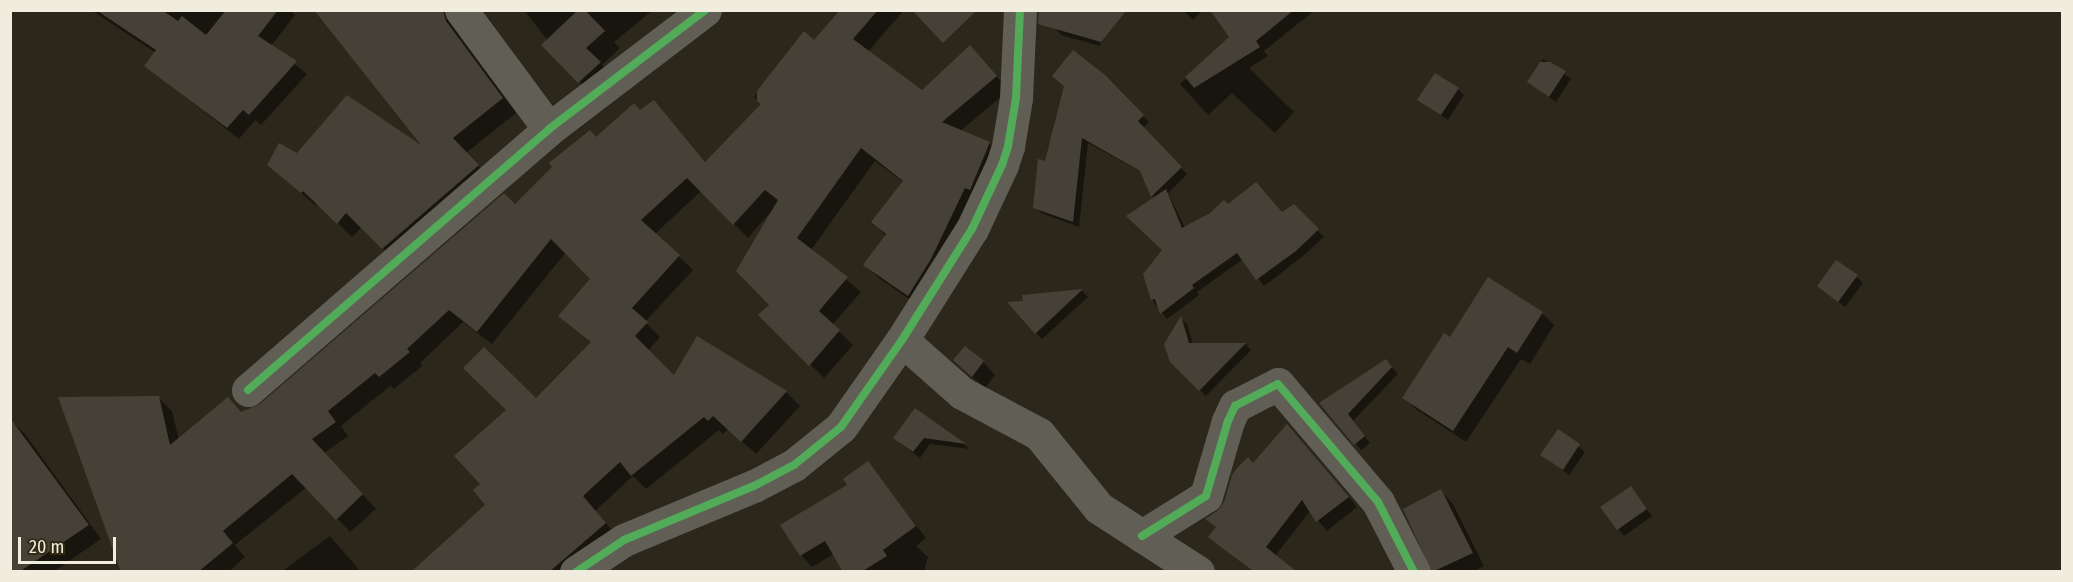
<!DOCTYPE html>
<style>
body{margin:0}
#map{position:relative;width:2073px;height:582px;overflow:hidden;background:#2b281b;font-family:"Fira Sans Condensed",sans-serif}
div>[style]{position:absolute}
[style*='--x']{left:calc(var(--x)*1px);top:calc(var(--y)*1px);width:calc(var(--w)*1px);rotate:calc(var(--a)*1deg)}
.shadow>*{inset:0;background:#0007}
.building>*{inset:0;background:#454137}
.minor>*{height:33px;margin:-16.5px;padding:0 16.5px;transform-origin:16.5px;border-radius:16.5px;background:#615e55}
.cycleway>*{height:8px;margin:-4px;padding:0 4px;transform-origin:4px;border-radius:4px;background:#51ab58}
span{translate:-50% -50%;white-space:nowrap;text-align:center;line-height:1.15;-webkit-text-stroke:4.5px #322b14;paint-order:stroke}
.frame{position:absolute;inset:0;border:12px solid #f0ecde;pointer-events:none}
.scale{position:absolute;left:18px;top:537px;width:98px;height:27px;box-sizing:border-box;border:3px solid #f0ecde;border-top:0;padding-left:8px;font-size:18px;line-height:21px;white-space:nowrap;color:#f0ecde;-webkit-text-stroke:4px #322b14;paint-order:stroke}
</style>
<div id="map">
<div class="shadow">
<i style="clip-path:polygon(91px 10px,290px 10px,295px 15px,271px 46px,307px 74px,261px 125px,255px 120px,239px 139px,146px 66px,156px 53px)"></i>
<i style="clip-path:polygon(348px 10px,445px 10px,457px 25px,460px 37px,516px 113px,466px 153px,492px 180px,397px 262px,362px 227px,352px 237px,318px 204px,316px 206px,269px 165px,297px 155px,427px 150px)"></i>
<i style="clip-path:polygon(524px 10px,653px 10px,614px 42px,620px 48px,602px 65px,616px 80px,596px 98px,543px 45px,548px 41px)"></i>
<i style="clip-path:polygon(842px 10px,904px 10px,868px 52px,922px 92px,970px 47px,1009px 90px,960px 131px,989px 143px,1003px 157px,922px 308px,879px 278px,865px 265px,886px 236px,873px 222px,904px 183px,875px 161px,811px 250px,861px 292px,832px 325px,853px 345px,824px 378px,761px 315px,771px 305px,772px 210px,748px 238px,701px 191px,655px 234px,693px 270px,645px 322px,660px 337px,648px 351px,675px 377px,698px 338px,786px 392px,800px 406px,756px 454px,728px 429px,723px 434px,719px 430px,646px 489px,633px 476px,595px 511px,619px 538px,579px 572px,434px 572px,487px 506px,482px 484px,536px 400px,592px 343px,560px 315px,592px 278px,566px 252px,492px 344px,463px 322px,420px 363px,422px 366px,394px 389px,390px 386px,341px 426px,348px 436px,324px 453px,376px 509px,350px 532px,307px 487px,235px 545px,245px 557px,228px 572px,123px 572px,158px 397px,172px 411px,179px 440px,261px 406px,596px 139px,654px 102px,706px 163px,762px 105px,754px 97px,804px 34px,814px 42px)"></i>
<i style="clip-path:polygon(1183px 10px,1203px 10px,1193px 20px)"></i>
<i style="clip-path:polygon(1212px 10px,1315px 10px,1264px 51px,1268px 56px,1249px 68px,1294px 112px,1275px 133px,1232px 93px,1208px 115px,1180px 84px,1231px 38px)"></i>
<i style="clip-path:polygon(1111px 15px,1100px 46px,1061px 35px,1055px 28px)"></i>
<i style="clip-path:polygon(1543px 59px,1571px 79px,1556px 102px,1529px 82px)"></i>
<i style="clip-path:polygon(1104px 77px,1149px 122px,1143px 128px,1187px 174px,1168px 193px,1185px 228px,1228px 206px,1283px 214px,1293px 206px,1324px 237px,1302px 257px,1264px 286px,1243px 259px,1197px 292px,1199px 295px,1167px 319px,1152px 300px,1164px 250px,1154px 199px,1143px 173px,1088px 143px,1079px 227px,1041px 213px,1035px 207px,1046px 163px)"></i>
<i style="clip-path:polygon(1458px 89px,1464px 95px,1448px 120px,1419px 100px)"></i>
<i style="clip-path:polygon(1857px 277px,1863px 283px,1845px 307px,1819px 286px)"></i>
<i style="clip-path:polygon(1082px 291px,1088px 297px,1042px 339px,1036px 333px,1024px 296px)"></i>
<i style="clip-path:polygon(1542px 313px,1554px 325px,1530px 364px,1521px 359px,1466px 442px,1417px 410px,1404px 398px,1450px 339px)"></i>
<i style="clip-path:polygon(1181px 319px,1187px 324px,1193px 344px,1246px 344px,1251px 350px,1206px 396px,1171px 362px)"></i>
<i style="clip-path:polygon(983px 362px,995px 375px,985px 388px,967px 372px)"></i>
<i style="clip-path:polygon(1392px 367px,1398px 374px,1353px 421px,1370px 443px,1361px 450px,1321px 403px)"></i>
<i style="clip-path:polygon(915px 410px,965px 445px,969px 449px,930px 444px,920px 458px,901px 444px,895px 438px)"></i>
<i style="clip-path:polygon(11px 421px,25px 434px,101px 539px,53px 572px,10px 572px)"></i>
<i style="clip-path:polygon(1558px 431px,1585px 452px,1569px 475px,1542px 454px)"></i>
<i style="clip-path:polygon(1296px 435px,1357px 507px,1327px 531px,1310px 511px,1275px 556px,1294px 572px,1253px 572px,1210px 537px,1217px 528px,1208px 519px,1218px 512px,1253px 464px)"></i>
<i style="clip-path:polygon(868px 463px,926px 538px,916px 546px,928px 557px,924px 572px,845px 572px,834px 554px,812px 567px,801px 555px)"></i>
<i style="clip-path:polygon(1631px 487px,1652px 516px,1624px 536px,1603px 507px)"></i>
<i style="clip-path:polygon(1441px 491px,1453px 504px,1484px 566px,1473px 572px,1434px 572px,1432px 563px)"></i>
<i style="clip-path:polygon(330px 536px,361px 572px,281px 572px)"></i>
</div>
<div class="building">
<i style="clip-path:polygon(96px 10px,162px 10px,178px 21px,182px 16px,206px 35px,226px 10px,278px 10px,258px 36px,297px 61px,249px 115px,243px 110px,227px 128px,144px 66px,156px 50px)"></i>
<i style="clip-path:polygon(314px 10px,443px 10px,446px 21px,503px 98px,453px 138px,479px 165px,382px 249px,346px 213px,337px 224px,303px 191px,301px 193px,267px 165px,279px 143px,297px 153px,347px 95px,421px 145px)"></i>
<i style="clip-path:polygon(578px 10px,585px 10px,605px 31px,586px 48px,601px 62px,578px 83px,541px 45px)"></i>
<i style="clip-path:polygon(840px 10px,878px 10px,853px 39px,922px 90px,970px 45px,997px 76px,942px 122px,990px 142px,970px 190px,965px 188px,931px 259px,908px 296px,863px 265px,886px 234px,871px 222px,903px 181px,861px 148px,797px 238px,848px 277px,819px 311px,840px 330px,809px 366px,758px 315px,769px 305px,736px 271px,778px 200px,765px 190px,733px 225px,687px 178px,641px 220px,680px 255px,632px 308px,648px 322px,635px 336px,674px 375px,697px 336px,787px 391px,741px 442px,713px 416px,708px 421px,704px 417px,631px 476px,620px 462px,583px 496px,606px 523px,549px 572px,411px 572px,485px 505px,473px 490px,480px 484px,454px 456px,506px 410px,463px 368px,484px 347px,536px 398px,591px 342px,558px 316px,590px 279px,551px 239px,477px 332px,449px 310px,407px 349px,410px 352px,379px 377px,375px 373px,328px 411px,336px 422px,312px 439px,363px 494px,336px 520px,292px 474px,223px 531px,233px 543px,198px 572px,121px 572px,58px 397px,159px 396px,170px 445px,228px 397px,241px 412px,260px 404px,504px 193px,515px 204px,552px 167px,549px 163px,590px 130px,596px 137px,634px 103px,640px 110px,654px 100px,705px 162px,761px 104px,757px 101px,757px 91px,804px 31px,814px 40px)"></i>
<i style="clip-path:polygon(912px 10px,977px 10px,943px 43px)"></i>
<i style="clip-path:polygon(1039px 10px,1127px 10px,1101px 42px,1038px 24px)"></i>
<i style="clip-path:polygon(1210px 10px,1294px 10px,1256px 41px,1260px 47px,1194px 88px,1185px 77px,1229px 37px)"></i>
<i style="clip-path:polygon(1073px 50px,1105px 75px,1144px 115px,1138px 121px,1182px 167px,1151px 197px,1140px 171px,1082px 138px,1073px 222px,1033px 208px,1038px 159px,1045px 161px,1064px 86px,1052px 76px)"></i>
<i style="clip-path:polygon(1540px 62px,1550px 62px,1566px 71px,1549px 97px,1527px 82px)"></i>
<i style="clip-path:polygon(1435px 73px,1459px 88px,1441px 115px,1417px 100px)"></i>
<i style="clip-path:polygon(1256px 182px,1282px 212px,1294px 204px,1319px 229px,1296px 251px,1256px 280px,1237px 253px,1192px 285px,1194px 288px,1160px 314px,1155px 299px,1151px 300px,1143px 274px,1162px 250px,1126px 216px,1166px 189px,1182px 228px,1210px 213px,1224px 200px,1228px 204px)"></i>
<i style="clip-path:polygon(1836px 260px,1858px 275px,1838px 302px,1817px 286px)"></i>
<i style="clip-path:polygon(1488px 277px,1543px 312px,1517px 353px,1508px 347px,1453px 431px,1402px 398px,1444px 333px,1450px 337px)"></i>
<i style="clip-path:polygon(1083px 289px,1035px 334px,1007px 302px,1023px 301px,1022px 295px)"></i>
<i style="clip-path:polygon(1181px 316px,1189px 343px,1246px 343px,1199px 391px,1170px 362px,1164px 344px)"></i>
<i style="clip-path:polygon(965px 346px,984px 361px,972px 377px,953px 360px)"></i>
<i style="clip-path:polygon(1386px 359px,1392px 367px,1348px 414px,1365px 436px,1354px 445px,1319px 403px)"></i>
<i style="clip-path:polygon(915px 408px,966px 444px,924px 438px,913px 452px,893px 438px)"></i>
<i style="clip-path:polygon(10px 418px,89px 525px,19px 572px,10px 572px)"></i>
<i style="clip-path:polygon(1287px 424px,1349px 497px,1316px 522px,1302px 500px,1266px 547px,1297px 572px,1254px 572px,1208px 537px,1216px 527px,1205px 519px,1217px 511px,1224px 502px,1232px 475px,1238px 467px,1248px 457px,1253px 463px)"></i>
<i style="clip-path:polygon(1558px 429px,1580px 444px,1563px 470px,1540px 455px)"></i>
<i style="clip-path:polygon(868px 461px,916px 526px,883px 550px,887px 556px,861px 572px,843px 572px,825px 541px,800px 556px,780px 525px,847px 485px,843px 479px)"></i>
<i style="clip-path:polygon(1631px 486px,1647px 509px,1617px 530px,1600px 507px)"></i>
<i style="clip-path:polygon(1441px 489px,1473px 553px,1432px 572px,1403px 509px)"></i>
</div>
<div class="minor">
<i style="--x:461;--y:10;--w:148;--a:53.5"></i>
<i style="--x:902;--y:340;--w:80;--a:41.5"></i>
<i style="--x:962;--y:393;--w:87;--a:28"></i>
<i style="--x:1039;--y:434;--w:95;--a:51"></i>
<i style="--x:1099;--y:508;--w:118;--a:32.9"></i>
<i style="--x:248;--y:390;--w:398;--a:-40.9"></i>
<i style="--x:549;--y:129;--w:196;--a:-37.3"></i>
<i style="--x:1142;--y:536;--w:75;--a:-32"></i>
<i style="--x:1206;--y:496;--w:78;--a:-73.7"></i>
<i style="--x:1228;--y:421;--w:17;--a:-65"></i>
<i style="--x:1235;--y:406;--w:48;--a:-27.1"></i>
<i style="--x:1278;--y:384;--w:155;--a:49.7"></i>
<i style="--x:1378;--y:502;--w:79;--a:62.8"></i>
<i style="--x:576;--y:572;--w:58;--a:-33.7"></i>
<i style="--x:624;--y:540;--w:141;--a:-22.6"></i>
<i style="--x:754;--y:486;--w:45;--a:-27.7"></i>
<i style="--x:794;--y:465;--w:60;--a:-39"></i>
<i style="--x:841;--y:427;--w:106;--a:-55"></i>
<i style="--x:902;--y:340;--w:131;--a:-57.8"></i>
<i style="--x:972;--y:229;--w:71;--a:-64.9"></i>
<i style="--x:1002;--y:165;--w:20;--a:-72"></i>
<i style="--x:1008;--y:146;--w:49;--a:-80.5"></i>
<i style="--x:1016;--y:98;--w:88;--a:-87.4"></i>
</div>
<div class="cycleway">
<i style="--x:248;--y:390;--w:398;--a:-40.9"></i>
<i style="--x:549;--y:129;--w:196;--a:-37.3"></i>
<i style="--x:1142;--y:536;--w:75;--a:-32"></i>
<i style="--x:1206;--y:496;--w:78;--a:-73.7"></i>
<i style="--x:1228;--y:421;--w:17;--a:-65"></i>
<i style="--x:1235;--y:406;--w:48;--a:-27.1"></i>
<i style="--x:1278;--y:384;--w:155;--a:49.7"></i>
<i style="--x:1378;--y:502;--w:79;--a:62.8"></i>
<i style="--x:576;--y:572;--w:58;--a:-33.7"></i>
<i style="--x:624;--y:540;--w:141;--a:-22.6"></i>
<i style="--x:754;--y:486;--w:45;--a:-27.7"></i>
<i style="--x:794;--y:465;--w:60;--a:-39"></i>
<i style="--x:841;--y:427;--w:106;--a:-55"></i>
<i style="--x:902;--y:340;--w:131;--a:-57.8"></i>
<i style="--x:972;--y:229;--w:71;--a:-64.9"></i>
<i style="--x:1002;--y:165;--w:20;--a:-72"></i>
<i style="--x:1008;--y:146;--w:49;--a:-80.5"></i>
<i style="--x:1016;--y:98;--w:88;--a:-87.4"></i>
</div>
<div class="frame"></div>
<div class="scale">20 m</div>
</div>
